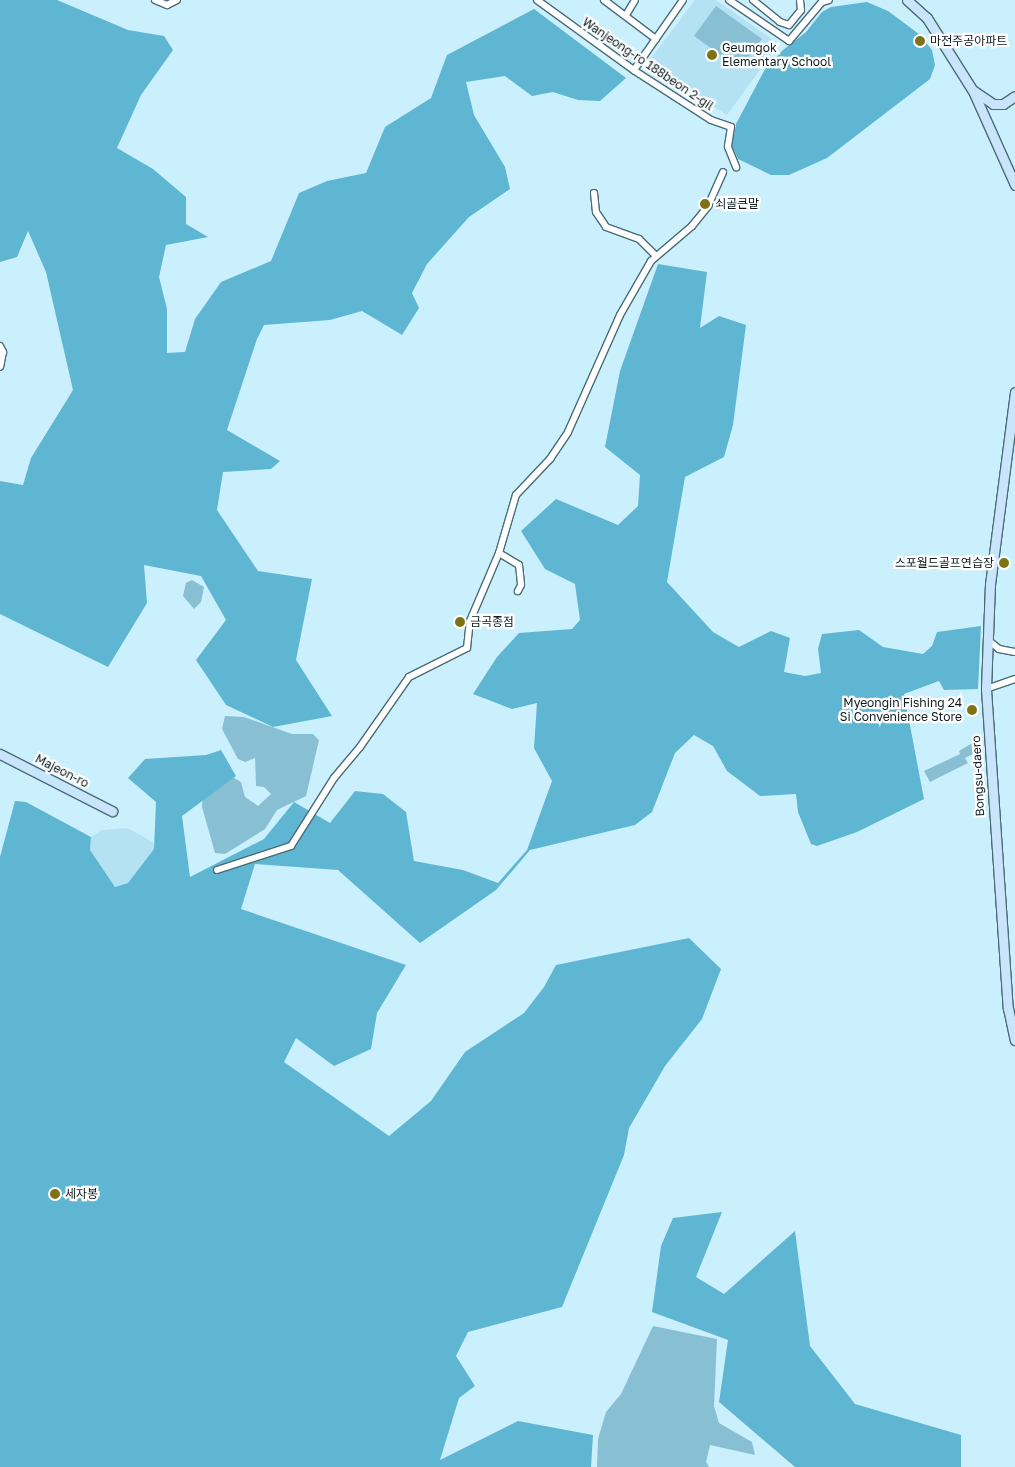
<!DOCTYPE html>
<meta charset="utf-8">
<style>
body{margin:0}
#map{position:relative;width:1015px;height:1467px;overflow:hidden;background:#caf0fd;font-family:"Golos Text","Noto Sans KR",sans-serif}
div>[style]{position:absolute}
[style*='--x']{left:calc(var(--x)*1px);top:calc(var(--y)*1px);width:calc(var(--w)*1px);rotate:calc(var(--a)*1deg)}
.built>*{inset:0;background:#b5e2f2}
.green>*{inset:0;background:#88bfd2}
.forest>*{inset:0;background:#5fb6d2}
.roads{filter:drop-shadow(1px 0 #4a6c77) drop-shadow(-1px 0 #4a6c77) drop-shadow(0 1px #4a6c77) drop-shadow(0 -1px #4a6c77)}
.street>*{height:6px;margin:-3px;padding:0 3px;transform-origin:3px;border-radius:3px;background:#fff}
.secondary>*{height:9px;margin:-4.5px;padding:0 4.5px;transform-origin:4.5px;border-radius:4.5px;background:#c9e5fb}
.dots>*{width:14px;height:14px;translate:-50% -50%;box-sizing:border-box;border:2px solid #fff;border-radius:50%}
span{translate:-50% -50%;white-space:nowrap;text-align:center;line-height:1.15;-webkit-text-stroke:4.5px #fff;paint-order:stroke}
.poi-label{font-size:12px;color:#0d1b1f}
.left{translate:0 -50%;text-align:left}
.right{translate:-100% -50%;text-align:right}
.street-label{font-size:12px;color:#0d1b1f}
</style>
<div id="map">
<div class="built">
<i style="clip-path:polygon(695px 0,716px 0,779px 44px,727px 115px,646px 65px)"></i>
<i style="clip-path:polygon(127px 828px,153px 842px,154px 849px,128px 883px,115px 887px,90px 850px,91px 837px,102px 830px)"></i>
</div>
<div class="green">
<i style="clip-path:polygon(716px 6px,762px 39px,740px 69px,694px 36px)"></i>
<i style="clip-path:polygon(192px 580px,204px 587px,201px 602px,194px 609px,183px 596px,186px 583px)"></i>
<i style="clip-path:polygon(225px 716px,244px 717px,292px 734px,313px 734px,319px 740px,306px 796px,277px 810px,265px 829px,225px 854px,215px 853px,202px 807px,203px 792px,229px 775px,241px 782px,245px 797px,258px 806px,271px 794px,264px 787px,256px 786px,255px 758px,245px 762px,238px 759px,222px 729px)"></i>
<i style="clip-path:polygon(974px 742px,979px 751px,965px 758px,968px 763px,930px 782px,924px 771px,960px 754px,959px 751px)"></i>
<i style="clip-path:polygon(653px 1326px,717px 1339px,714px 1406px,719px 1423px,752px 1442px,755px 1455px,710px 1445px,706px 1462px,709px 1467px,597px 1467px,598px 1439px,606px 1412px,621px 1394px)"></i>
</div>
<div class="forest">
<i style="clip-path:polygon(0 0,57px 0,128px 30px,164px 36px,173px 50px,141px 95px,117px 148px,153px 169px,186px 197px,186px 224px,208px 237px,166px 245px,159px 277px,167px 309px,167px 353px,185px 352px,195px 319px,221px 282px,271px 261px,299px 193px,327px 181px,366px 173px,385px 127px,431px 98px,447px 55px,534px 9px,626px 78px,600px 101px,578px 100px,553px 92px,532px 96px,505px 76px,466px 82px,474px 115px,505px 167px,510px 189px,469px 217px,427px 264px,412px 293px,419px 308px,402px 335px,362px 311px,330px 320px,264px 325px,257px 339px,227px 430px,280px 461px,271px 469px,223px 472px,217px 510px,258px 571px,312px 579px,296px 660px,332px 716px,273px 727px,226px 705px,196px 660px,226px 620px,201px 576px,144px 565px,147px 603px,108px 667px,0 614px,0 481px,23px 485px,31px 458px,73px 390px,46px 272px,28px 231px,17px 257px,0 262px)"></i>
<i style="clip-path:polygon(867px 2px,888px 11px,919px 34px,932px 50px,935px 65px,930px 79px,827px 158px,789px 175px,771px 175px,738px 159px,732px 146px,736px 124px,765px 69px,783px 50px,806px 32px,822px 12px,831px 7px)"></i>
<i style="clip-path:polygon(658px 264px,707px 272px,700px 328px,719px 316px,746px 325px,733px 425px,724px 457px,685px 477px,667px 582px,713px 632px,739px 647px,771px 631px,790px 638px,784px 672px,805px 676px,821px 673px,818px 649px,822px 634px,859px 630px,883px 647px,923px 654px,932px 646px,937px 632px,981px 626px,978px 689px,944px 690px,939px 681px,904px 694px,924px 799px,857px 832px,817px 846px,811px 844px,798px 812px,796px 794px,760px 796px,727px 771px,713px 746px,694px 735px,675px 753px,652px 812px,635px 825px,530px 850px,496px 890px,420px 943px,338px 870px,255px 864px,241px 909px,406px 965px,377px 1013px,371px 1049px,334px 1066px,296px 1038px,284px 1062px,389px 1136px,431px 1101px,465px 1052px,524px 1013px,544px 987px,556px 965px,689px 938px,721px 969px,702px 1019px,665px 1066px,629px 1128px,624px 1155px,562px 1307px,468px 1332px,456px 1356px,475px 1386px,459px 1398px,440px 1460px,518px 1421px,593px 1435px,591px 1467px,0 1467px,0 857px,15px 801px,26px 802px,91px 837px,90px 850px,115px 887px,128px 883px,154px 849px,156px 802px,128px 778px,145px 759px,206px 755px,221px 750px,236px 776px,182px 816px,190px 877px,264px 839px,294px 802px,330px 823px,355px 791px,383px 794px,406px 812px,414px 861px,463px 870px,498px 883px,527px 850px,552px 781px,534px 748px,537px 703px,512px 709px,473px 694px,497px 657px,519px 633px,572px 629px,580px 620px,575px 584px,545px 569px,521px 531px,556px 499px,618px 525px,638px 506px,640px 475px,605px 447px,620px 371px)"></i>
<i style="clip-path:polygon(722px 1212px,696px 1277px,724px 1294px,795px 1231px,810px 1346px,855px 1404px,961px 1435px,961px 1467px,795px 1467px,719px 1402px,728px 1340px,652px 1312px,661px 1246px,673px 1218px)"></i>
</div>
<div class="roads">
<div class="street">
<i style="--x:155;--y:0;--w:13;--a:23"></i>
<i style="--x:167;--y:5;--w:11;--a:-27"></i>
<i style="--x:537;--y:0;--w:121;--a:35.9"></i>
<i style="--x:635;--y:71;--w:90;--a:32.8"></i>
<i style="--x:711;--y:120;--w:21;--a:19"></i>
<i style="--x:731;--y:127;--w:20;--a:99"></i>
<i style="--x:728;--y:147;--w:22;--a:68"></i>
<i style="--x:604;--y:0;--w:65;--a:36.9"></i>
<i style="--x:729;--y:0;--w:73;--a:34.3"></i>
<i style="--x:789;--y:41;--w:51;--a:-49.8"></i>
<i style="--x:822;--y:2;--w:7;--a:-16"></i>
<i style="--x:753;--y:0;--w:35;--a:39"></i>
<i style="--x:780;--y:22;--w:9;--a:18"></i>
<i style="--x:789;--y:25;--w:19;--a:-51"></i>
<i style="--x:801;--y:10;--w:10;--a:-96"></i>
<i style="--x:626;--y:15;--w:17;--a:-59"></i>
<i style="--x:634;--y:70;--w:85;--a:-55"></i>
<i style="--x:594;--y:193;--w:19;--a:84"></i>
<i style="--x:596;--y:212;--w:18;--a:56"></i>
<i style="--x:606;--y:227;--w:35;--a:20"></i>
<i style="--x:639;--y:239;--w:24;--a:45"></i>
<i style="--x:0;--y:346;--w:7;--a:63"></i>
<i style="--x:3;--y:352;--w:15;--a:101"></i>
<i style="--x:499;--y:553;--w:23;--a:31"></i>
<i style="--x:519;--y:565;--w:20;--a:84"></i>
<i style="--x:521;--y:585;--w:7;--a:117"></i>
<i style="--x:988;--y:640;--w:14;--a:39"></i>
<i style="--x:999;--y:649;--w:16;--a:11"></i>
<i style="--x:986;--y:689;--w:31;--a:-19"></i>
<i style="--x:217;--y:870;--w:78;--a:-18"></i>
<i style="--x:291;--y:846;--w:80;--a:-57.7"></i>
<i style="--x:334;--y:778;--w:40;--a:-50"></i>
<i style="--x:360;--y:747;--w:85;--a:-55"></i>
<i style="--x:409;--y:677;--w:65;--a:-26.6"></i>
<i style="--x:467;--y:648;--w:27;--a:-84"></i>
<i style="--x:470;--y:621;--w:74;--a:-66.9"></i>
<i style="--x:499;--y:553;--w:60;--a:-73.7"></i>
<i style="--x:516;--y:495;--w:50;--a:-46.6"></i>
<i style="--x:550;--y:459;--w:32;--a:-56"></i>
<i style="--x:568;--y:432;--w:128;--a:-66"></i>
<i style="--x:620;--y:315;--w:62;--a:-60.1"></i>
<i style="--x:651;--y:261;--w:54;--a:-40.5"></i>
<i style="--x:692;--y:226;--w:26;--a:-51"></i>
<i style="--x:708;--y:206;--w:37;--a:-66"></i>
</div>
<div class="secondary">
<i style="--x:907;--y:0;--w:27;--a:42"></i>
<i style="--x:927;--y:18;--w:86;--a:57.8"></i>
<i style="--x:973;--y:91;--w:103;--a:65.9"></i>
<i style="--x:974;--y:91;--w:23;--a:34"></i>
<i style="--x:993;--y:104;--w:10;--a:0"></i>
<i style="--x:1003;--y:104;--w:14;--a:-34"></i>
<i style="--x:1015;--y:392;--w:194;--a:97.4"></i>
<i style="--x:990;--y:584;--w:105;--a:92.2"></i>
<i style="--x:986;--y:689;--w:320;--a:86.1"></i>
<i style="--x:1008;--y:1008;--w:33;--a:78"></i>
<i style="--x:0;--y:754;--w:126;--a:27"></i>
</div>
</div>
<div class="dots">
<i style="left:920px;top:41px;background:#7d7315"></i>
<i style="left:712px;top:55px;background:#7d7315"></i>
<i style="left:705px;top:204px;background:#7d7315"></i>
<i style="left:1004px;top:563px;background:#7d7315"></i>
<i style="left:460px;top:622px;background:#7d7315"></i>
<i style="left:972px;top:710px;background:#7d7315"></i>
<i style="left:55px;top:1194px;background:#7d7315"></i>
</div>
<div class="poi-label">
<span class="left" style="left:930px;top:41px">마전주공아파트</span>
<span class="left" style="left:722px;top:55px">Geumgok<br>Elementary School</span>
<span class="left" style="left:715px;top:204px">쇠골큰말</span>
<span class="right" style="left:994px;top:563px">스포월드골프연습장</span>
<span class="left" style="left:470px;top:622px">금곡종점</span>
<span class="right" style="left:962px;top:710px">Myeongin Fishing 24<br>Si Convenience Store</span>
<span class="left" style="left:65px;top:1194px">세자봉</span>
</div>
<div class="street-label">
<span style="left:648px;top:64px;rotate:34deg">Wanjeong-ro 188beon 2-gil</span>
<span style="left:62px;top:771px;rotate:27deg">Majeon-ro</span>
<span style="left:978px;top:776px;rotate:-93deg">Bongsu-daero</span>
</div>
</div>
